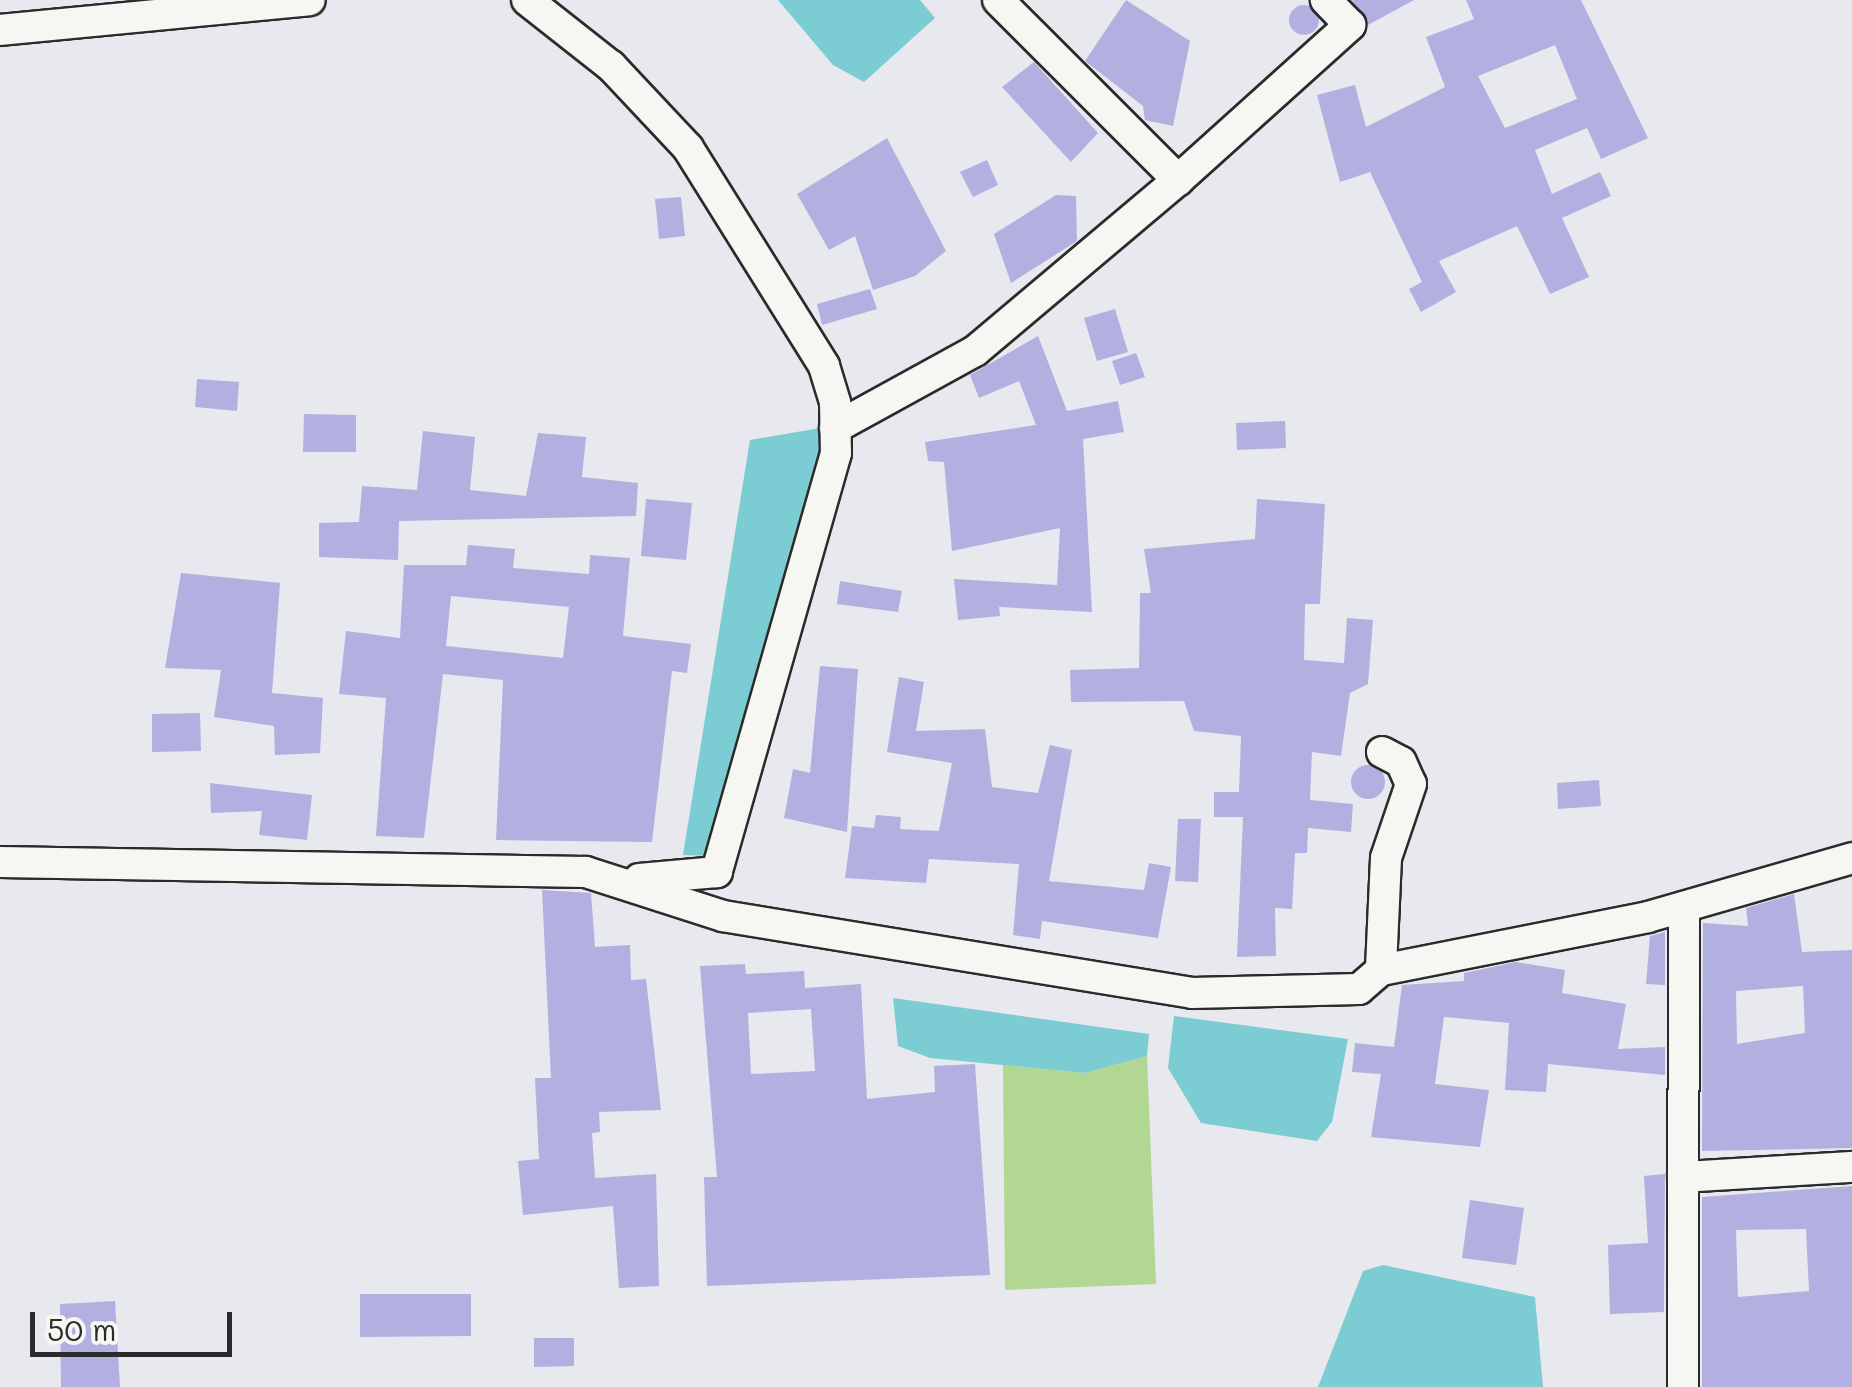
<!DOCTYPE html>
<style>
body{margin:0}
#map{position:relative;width:1852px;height:1387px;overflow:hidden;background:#e8e8ef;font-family:Mali,sans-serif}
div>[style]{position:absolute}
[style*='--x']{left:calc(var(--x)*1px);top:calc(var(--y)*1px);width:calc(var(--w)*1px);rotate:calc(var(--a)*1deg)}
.green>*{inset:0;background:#b1d793}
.water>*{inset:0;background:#7bccd3}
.building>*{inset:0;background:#b1b0e1}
.round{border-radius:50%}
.roads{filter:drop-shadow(2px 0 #2b2b2b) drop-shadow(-2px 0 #2b2b2b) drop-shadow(0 2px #2b2b2b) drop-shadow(0 -2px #2b2b2b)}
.street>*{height:30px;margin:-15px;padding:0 15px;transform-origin:15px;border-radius:15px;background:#f6f6f2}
span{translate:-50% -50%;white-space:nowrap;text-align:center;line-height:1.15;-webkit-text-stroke:8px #f6f6f2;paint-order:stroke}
.scale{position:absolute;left:30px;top:1312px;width:202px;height:45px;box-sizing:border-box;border:5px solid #2b2b2b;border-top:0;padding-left:12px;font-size:30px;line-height:35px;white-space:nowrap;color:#2b2b2b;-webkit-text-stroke:8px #f6f6f2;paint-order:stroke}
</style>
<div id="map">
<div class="green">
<i style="clip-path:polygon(1147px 1056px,1156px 1284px,1005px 1290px,1003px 1065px,1085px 1073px)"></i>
</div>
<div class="water">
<i style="clip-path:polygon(778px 0,920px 0,935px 18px,864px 82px,833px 65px)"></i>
<i style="clip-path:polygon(820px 428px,825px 447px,711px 856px,683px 855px,750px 440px)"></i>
<i style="clip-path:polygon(893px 998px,1149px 1034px,1147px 1056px,1085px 1073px,930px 1058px,898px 1046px)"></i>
<i style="clip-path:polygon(1174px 1016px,1348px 1039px,1332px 1122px,1317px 1141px,1201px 1123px,1168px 1068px)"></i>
<i style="clip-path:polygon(1383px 1265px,1535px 1297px,1543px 1387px,1318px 1387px,1363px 1271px)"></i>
</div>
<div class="building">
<i style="clip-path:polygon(1126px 0,1190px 41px,1173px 126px,1145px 120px,1143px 106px,1085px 61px)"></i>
<i style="clip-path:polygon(1352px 0,1414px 0,1368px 25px)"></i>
<i style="clip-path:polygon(evenodd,1466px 0,1581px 0,1648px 138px,1601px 159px,1587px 128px,1535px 150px,1552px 194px,1600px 172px,1611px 196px,1562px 218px,1589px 277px,1550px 294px,1517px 226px,1439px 261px,1456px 292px,1421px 312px,1409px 289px,1422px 282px,1370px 172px,1340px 182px,1317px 95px,1355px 85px,1366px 127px,1445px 87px,1426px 37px,1474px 19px,1466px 0,1555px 45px,1577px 99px,1505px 128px,1478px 76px,1555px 45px)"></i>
<i class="round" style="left:1289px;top:5px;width:30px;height:30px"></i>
<i style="clip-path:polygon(1034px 62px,1098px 133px,1071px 162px,1002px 87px)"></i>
<i style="clip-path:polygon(887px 138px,946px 251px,915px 276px,873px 290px,855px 236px,829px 250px,797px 194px)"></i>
<i style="clip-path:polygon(987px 160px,998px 185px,973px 197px,960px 172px)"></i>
<i style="clip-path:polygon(1056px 195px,1076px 196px,1077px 241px,1011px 283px,994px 234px)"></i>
<i style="clip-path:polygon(681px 197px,685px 236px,659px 239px,655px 199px)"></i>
<i style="clip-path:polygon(870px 289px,877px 309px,822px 325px,817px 304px)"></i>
<i style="clip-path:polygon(1115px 309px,1128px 352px,1097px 361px,1084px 318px)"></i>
<i style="clip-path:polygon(1038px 336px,1067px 411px,1118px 401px,1124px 432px,1083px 439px,1092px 612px,999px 607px,1000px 616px,958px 620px,954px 579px,1057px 585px,1060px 528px,952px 551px,944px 462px,928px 461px,925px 442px,1036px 425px,1019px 381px,979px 398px,970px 375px)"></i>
<i style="clip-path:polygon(1136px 353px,1145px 377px,1120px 385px,1112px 361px)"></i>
<i style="clip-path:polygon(197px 379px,239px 382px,237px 411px,195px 407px)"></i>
<i style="clip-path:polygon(304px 414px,356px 415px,356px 452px,303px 452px)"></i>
<i style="clip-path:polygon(1285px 421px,1286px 448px,1237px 450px,1236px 423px)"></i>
<i style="clip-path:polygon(423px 431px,475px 437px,470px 490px,526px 496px,538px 433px,586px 437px,582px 477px,638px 483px,636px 516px,399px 521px,398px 560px,319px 557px,319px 523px,359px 522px,362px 486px,417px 490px)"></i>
<i style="clip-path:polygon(646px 499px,692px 503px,686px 560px,641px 556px)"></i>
<i style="clip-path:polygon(1257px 499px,1325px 504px,1320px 604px,1305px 604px,1304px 660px,1344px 663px,1347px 618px,1373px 620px,1368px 684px,1350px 693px,1341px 756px,1312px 752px,1310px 800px,1353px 804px,1351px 832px,1308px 828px,1307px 853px,1295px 853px,1292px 909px,1275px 908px,1276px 956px,1237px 957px,1243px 817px,1214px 817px,1214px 792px,1239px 792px,1241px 736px,1194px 731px,1184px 701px,1071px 702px,1070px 670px,1139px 668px,1140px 593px,1151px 593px,1144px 549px,1255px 539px)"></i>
<i style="clip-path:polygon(evenodd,468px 545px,515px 549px,513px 568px,589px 574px,590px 555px,630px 558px,623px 636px,691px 644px,687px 673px,672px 671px,652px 842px,496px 840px,503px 680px,443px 674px,424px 838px,376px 836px,386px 698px,339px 694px,346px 631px,400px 638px,404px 565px,466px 565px,468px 545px,451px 596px,569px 607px,563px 658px,446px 646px,451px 596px)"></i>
<i style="clip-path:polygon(181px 573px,280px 583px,272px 693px,323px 698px,320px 753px,275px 755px,274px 726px,214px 717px,221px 670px,165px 668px)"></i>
<i style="clip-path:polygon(840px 581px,902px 591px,898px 612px,837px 604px)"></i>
<i style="clip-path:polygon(820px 666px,858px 669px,847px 832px,784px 818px,793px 769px,810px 773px)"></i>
<i style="clip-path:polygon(899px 677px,924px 682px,916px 731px,985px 729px,992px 787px,1038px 793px,1050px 745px,1072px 750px,1049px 881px,1144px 890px,1149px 863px,1171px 867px,1158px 938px,1042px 921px,1040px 939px,1013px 935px,1019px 864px,929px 859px,926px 883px,845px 878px,852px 826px,874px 828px,876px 815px,901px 817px,900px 829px,939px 831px,952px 763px,887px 752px)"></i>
<i style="clip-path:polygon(200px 713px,201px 751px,152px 752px,152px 714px)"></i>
<i class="round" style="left:1351px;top:765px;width:34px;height:34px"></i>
<i style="clip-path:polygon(1599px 780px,1601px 806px,1558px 809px,1557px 783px)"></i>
<i style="clip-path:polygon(210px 783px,312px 795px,307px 840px,259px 835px,262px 811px,211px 813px)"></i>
<i style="clip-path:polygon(1178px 819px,1201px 819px,1198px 882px,1175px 881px)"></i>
<i style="clip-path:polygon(542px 890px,591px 893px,595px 947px,630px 945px,631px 980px,646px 979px,661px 1110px,599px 1112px,600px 1132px,592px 1133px,595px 1178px,656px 1174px,659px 1286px,619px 1288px,613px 1206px,523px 1215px,518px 1161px,539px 1159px,535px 1078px,551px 1078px)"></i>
<i style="clip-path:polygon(evenodd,1794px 894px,1802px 952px,1852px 950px,1852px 1148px,1702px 1151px,1703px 923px,1748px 926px,1746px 908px,1794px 894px,1803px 986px,1805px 1033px,1737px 1044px,1736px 991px,1803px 986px)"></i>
<i style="clip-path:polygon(1665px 932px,1665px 985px,1646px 984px,1650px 936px)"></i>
<i style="clip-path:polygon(1516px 962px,1565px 970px,1562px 993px,1626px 1004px,1618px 1049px,1665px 1047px,1665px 1075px,1548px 1064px,1546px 1092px,1505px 1090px,1509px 1023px,1444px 1017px,1435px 1084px,1489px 1090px,1480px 1147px,1371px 1137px,1381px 1074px,1352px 1072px,1355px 1043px,1394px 1047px,1402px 985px,1464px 981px,1464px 973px)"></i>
<i style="clip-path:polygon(evenodd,745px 964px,746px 974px,804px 971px,805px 988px,861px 984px,867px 1099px,935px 1092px,934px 1066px,975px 1064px,990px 1275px,707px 1286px,704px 1177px,717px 1177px,700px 966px,745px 964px,811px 1009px,815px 1071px,751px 1074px,748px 1013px,811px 1009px)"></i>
<i style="clip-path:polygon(1665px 1174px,1664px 1312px,1610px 1314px,1608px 1245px,1648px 1243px,1644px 1176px)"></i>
<i style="clip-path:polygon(evenodd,1852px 1186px,1852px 1387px,1702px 1387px,1702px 1197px,1852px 1186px,1806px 1229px,1809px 1291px,1738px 1297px,1736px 1230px,1806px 1229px)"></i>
<i style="clip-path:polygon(1470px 1200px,1524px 1208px,1516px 1265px,1462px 1258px)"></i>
<i style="clip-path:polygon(360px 1294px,471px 1294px,471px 1336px,360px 1337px)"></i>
<i style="clip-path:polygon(115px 1301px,120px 1387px,61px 1387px,60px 1304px)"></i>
<i style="clip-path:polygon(534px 1338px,574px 1338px,574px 1366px,534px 1367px)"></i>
</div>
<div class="roads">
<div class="street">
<i style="--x:527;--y:0;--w:107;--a:38.2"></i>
<i style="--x:611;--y:66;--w:112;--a:46.8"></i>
<i style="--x:688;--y:148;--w:257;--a:58"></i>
<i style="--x:824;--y:366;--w:39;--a:73"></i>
<i style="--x:835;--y:403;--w:50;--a:88.9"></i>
<i style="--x:836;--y:453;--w:436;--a:105.9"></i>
<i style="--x:717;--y:872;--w:78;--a:174.9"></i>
<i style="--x:998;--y:0;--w:255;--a:45"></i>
<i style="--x:0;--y:30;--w:311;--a:-5.5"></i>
<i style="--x:835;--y:428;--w:160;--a:-28.8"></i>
<i style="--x:975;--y:351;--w:265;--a:-40.1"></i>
<i style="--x:1178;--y:180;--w:232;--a:-42"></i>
<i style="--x:1350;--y:25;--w:35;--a:-134"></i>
<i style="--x:1382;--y:752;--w:21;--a:28"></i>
<i style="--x:1401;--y:762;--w:24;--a:66"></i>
<i style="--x:1411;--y:784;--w:78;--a:108.7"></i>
<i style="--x:1386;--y:858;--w:112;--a:92.6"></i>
<i style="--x:1381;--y:970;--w:272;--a:-11.2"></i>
<i style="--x:1648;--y:917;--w:212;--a:-16.1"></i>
<i style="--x:0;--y:862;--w:586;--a:0.98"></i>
<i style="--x:586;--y:872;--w:144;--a:17.8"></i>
<i style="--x:723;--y:916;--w:475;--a:9.3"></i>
<i style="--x:1192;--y:993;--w:167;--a:-1.4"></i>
<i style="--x:1359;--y:989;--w:29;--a:-41"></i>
<i style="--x:1683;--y:1177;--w:169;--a:-3.4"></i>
<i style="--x:1683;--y:1387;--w:480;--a:-89.9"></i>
</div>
</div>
<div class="scale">50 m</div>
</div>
